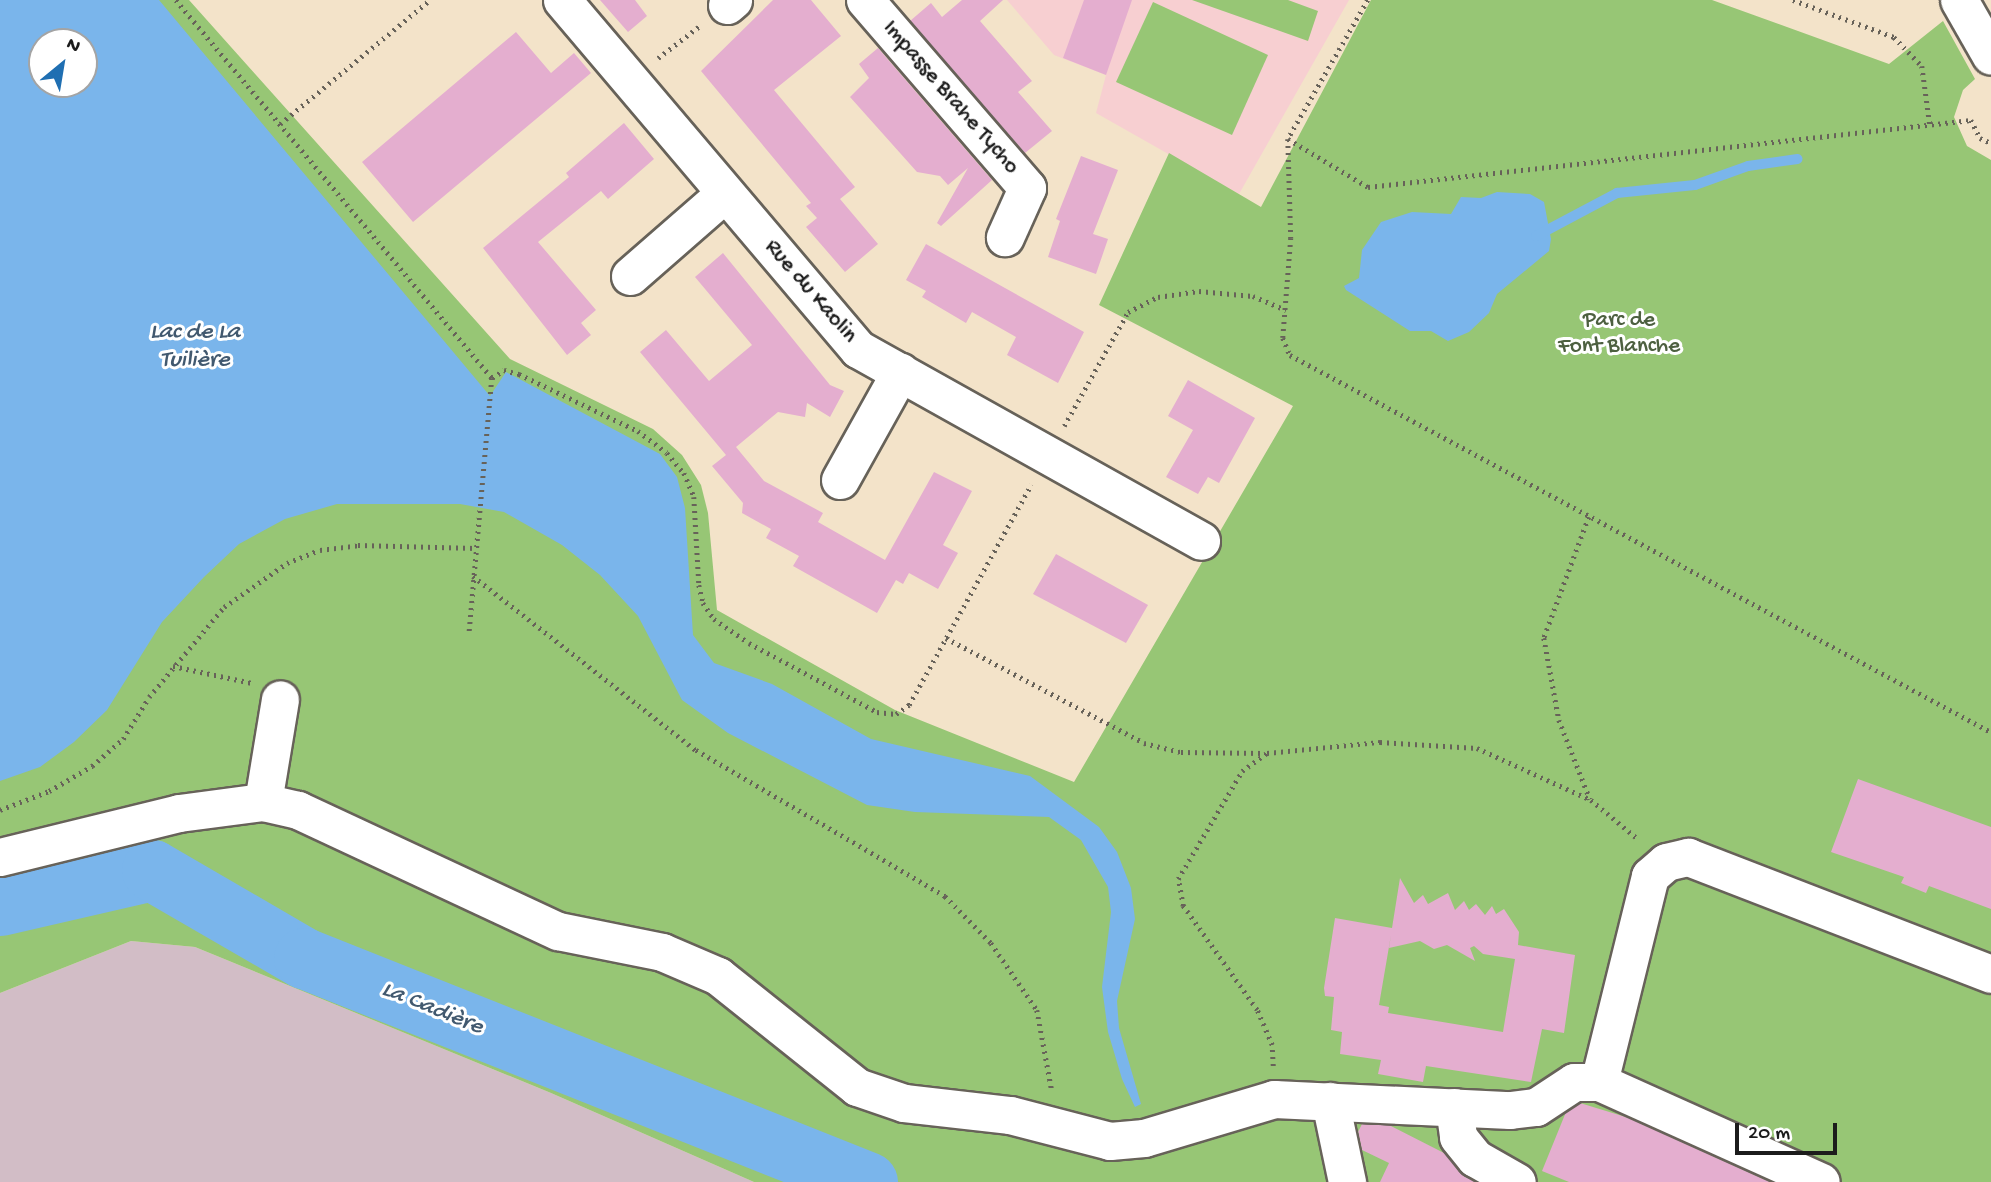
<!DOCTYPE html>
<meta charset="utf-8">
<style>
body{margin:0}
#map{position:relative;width:1991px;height:1182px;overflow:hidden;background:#f3e3c9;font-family:"Gochi Hand",sans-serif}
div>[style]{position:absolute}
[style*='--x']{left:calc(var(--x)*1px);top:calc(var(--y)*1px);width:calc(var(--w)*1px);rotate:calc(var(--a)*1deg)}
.built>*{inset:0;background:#f7cfd1}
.industrial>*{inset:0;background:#d2bdc6}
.green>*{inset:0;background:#97c675}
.water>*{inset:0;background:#7ab5eb}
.stream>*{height:10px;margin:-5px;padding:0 5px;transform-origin:5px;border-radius:5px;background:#7ab5eb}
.river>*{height:61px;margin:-30.5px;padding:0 30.5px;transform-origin:30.5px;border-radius:30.5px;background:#7ab5eb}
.building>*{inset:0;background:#e4aecf}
.path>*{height:4.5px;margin-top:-2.25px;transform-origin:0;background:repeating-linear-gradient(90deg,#676259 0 2px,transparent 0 7px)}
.roads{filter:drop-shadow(2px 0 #676259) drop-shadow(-2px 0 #676259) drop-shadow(0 2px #676259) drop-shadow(0 -2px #676259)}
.minor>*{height:37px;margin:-18.5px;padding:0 18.5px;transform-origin:18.5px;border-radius:18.5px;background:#fff}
span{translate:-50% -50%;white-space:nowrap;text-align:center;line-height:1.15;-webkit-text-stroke:6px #fff;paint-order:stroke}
.street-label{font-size:23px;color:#1c1c1c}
.park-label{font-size:23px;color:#4d6040}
.water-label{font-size:24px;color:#42596f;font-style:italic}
.north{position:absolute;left:28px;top:28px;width:70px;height:70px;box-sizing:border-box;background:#fff;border:2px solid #a4a4a4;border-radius:50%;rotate:30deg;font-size:19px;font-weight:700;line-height:28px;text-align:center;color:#1c1c1c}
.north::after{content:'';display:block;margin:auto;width:24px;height:32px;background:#1f6fb2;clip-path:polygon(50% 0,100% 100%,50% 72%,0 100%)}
.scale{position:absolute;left:1735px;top:1123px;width:102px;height:32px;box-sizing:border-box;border:4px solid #1c1c1c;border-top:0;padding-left:9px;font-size:21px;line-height:24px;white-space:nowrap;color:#1c1c1c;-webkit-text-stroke:5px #fff;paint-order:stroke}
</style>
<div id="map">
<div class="built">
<i style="clip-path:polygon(1007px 0,1349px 0,1239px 194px,1096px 113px,1106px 75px,1054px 55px)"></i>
</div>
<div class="industrial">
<i style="clip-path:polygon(131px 941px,195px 947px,551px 1093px,754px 1182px,0 1182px,0 993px)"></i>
</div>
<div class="green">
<i style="clip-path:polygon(evenodd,0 0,189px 0,510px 359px,653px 429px,682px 455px,701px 485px,708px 513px,717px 610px,895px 710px,1074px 782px,1293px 406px,1099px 305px,1169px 153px,1261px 207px,1371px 0,1712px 0,1889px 64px,1943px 21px,1975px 79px,1963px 90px,1954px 117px,1967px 146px,1991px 160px,1991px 1182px,754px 1182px,551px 1093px,195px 947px,131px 941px,0 993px,0 0,42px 42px,84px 42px,84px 84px,42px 84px,42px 42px)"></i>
<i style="clip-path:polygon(1192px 0,1288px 0,1318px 11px,1308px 41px)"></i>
<i style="clip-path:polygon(1153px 2px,1268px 55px,1232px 135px,1116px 82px)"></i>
</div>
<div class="water">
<i style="clip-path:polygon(evenodd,0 0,159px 0,490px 396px,506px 372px,660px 454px,677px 477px,685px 508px,693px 635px,714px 663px,772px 684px,871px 739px,1030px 776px,1099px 827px,1117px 852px,1131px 888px,1135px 919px,1117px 1001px,1119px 1028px,1141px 1104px,1135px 1107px,1122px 1079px,1108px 1032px,1102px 987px,1111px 912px,1108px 887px,1081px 840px,1049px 817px,915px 812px,867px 805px,728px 733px,682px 700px,638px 616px,600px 575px,562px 545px,504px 512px,460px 504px,337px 504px,285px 519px,239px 544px,204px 577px,162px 622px,107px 710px,74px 742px,40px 767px,0 781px,0 0,84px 42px,84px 84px,42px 84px,42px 42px,84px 42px)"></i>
<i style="clip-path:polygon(1497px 192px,1530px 194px,1544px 202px,1551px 239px,1549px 251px,1497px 294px,1489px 313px,1469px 332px,1448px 341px,1431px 331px,1410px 331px,1346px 290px,1344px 286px,1359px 278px,1362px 250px,1381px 222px,1412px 212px,1451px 214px,1461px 197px,1481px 198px)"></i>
</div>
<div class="stream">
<i style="--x:1536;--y:236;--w:92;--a:-28"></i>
<i style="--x:1617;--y:193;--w:78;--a:-5.9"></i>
<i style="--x:1695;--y:185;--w:56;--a:-19.7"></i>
<i style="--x:1748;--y:166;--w:50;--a:-8"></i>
</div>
<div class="river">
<i style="--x:0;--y:905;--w:156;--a:-13"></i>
<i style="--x:152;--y:870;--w:176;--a:30.1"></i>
<i style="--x:304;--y:958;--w:606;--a:21.7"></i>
</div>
<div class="building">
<i style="clip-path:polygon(600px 0,635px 0,647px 16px,628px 32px)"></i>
<i style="clip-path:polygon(773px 0,811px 0,841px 36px,774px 90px,855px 187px,840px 199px,878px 244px,845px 272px,806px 227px,817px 218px,806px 206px,811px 203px,701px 71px)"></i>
<i style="clip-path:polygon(962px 0,1003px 0,980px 21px,1032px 81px,1018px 92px,1052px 131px,1025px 153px,910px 21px,931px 3px,942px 17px)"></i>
<i style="clip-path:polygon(1084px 0,1132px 0,1106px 75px,1063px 58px)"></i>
<i style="clip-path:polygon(516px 32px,551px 73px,574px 53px,591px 73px,413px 222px,362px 162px)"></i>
<i style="clip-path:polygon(878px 48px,992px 180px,941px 226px,937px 223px,968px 168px,948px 185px,940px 176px,917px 172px,850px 97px,869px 78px,859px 64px)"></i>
<i style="clip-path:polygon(624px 123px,654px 159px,608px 199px,601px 191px,538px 242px,596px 310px,581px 323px,591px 335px,567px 355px,483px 248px,569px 177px,566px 173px)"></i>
<i style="clip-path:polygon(1081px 156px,1118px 170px,1093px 234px,1108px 239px,1096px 274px,1048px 257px,1060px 221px,1056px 219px)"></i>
<i style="clip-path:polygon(926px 244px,1084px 332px,1058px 383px,1007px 355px,1016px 337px,972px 312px,966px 323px,922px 297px,926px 291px,906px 280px)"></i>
<i style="clip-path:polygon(723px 253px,830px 385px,844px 391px,830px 417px,807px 403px,805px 417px,778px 412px,736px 447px,764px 481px,823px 513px,818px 522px,885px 560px,934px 472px,972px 491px,943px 545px,958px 553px,938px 589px,909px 573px,903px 584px,896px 580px,877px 613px,793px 566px,799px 556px,766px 538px,771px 529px,742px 513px,743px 503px,712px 466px,726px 455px,640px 352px,666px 330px,709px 381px,752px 345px,695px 277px)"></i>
<i style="clip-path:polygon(1188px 380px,1255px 418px,1219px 483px,1208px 477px,1198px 494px,1166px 477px,1193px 430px,1168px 416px)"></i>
<i style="clip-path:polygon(1056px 554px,1148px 605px,1126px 643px,1033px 594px)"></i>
<i style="clip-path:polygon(1858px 779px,1991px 827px,1991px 909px,1929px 886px,1926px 893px,1901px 883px,1904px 877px,1831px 852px)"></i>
<i style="clip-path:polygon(evenodd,1400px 878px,1414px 903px,1423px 895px,1428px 904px,1448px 893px,1455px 910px,1464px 901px,1469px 910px,1476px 904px,1485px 915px,1492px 906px,1496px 914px,1504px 909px,1519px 932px,1518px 945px,1575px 955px,1564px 1033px,1542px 1029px,1531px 1082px,1426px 1066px,1423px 1082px,1378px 1074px,1381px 1060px,1340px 1054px,1342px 1032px,1331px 1030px,1334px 997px,1325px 996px,1324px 988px,1335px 918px,1392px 928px,1400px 878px,1391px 935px,1389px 948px,1420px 941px,1434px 949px,1447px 945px,1475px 961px,1470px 948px,1474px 946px,1483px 954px,1515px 959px,1503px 1032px,1388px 1013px,1389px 1007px,1379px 1005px,1391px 935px)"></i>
<i style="clip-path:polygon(1580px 1103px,1629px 1118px,1770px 1182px,1569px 1182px,1542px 1171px,1566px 1112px)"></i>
<i style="clip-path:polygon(1362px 1124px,1389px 1125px,1444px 1153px,1475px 1182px,1380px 1182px,1389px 1163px,1362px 1150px,1358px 1132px)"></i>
</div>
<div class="path">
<i style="--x:176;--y:0;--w:493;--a:50.1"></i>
<i style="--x:492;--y:378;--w:257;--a:95.1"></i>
<i style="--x:1368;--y:0;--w:160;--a:119.9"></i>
<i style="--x:1288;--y:139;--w:99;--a:88.3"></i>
<i style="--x:1291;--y:238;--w:100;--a:94.6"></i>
<i style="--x:1283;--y:338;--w:18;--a:68"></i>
<i style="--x:1290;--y:355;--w:796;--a:28.27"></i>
<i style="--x:1793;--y:0;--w:108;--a:20.1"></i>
<i style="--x:1894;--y:37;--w:40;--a:46"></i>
<i style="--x:1922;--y:66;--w:60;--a:82.3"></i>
<i style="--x:658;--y:58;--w:54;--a:-37.5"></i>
<i style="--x:280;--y:124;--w:195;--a:-39.6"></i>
<i style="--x:1288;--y:139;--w:93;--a:31"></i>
<i style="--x:1368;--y:187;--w:607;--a:-6.34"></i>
<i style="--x:1971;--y:120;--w:20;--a:63"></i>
<i style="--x:1980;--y:138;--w:12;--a:24"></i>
<i style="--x:492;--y:378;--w:14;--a:-34"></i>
<i style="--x:504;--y:370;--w:16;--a:15"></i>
<i style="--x:519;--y:374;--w:132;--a:25.6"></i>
<i style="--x:638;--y:431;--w:36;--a:37"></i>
<i style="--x:667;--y:453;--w:26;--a:50"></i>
<i style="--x:684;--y:473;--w:26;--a:67"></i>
<i style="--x:694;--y:497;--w:88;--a:86.7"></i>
<i style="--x:699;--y:585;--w:18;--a:77"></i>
<i style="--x:703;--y:603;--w:19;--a:55"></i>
<i style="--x:714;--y:619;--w:42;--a:34.4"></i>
<i style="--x:749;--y:643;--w:145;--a:28.3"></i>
<i style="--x:877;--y:712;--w:19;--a:6"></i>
<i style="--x:896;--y:714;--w:16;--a:-35"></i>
<i style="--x:909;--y:705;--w:252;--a:-61"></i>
<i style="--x:1064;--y:426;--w:131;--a:-60.7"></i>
<i style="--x:1128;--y:312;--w:34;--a:-27"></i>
<i style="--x:1158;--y:297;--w:41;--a:-8.3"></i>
<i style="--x:1199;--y:291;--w:54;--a:5.3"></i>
<i style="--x:1253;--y:296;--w:36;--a:23"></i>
<i style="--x:1589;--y:517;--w:129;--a:110.4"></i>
<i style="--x:1544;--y:638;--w:83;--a:79.6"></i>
<i style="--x:1559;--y:720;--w:85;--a:68.6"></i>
<i style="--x:473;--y:576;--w:283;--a:38"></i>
<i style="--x:696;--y:750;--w:289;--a:30.4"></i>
<i style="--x:945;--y:896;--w:66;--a:45.6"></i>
<i style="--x:991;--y:943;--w:81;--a:55.5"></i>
<i style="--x:1037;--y:1010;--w:82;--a:79.5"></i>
<i style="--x:946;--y:638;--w:224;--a:27.9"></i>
<i style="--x:1144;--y:743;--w:38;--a:14"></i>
<i style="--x:1181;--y:752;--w:84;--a:0.7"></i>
<i style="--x:173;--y:666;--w:81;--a:12.1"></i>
<i style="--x:0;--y:810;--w:53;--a:-21.2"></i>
<i style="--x:49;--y:791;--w:50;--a:-30.2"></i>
<i style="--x:92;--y:766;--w:41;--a:-41.1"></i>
<i style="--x:123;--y:739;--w:49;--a:-58.2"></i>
<i style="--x:149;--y:697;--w:117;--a:-50.2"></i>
<i style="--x:224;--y:607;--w:77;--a:-34.9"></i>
<i style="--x:287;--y:563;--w:35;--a:-22"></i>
<i style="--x:320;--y:550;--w:38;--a:-7"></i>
<i style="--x:358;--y:545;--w:118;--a:1.5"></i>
<i style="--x:1273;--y:1066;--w:21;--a:-93"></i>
<i style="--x:1272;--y:1045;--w:38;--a:-113"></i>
<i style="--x:1257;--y:1010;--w:128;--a:-125.4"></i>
<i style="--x:1183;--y:906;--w:27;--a:-100"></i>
<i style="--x:1178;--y:879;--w:126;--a:-59.3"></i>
<i style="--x:1242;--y:771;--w:31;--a:-36"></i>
<i style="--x:1267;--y:753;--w:114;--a:-5.6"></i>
<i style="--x:1380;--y:742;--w:97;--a:3.5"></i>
<i style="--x:1477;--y:748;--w:125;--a:24.5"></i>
<i style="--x:1591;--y:800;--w:61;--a:39.7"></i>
</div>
<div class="roads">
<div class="minor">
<i style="--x:562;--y:0;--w:458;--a:49.7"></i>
<i style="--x:858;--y:349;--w:393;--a:29.2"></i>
<i style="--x:865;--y:0;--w:248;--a:49.2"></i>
<i style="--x:1027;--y:188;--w:54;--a:114.2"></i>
<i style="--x:1959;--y:0;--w:64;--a:60.3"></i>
<i style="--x:727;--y:5;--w:8;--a:-40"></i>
<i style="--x:630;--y:276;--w:126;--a:-41.1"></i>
<i style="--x:840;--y:480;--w:124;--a:-60.9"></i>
<i style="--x:263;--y:802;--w:104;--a:-80.6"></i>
<i style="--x:0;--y:857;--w:184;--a:-13.8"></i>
<i style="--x:179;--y:813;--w:85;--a:-7.5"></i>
<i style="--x:263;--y:802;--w:36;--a:13"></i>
<i style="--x:298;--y:810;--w:287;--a:25"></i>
<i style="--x:558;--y:931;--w:106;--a:11.4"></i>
<i style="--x:662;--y:952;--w:61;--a:23.2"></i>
<i style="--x:718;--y:976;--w:178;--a:38.6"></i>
<i style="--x:857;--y:1087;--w:50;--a:18.8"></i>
<i style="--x:904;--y:1103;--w:107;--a:6.5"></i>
<i style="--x:1010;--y:1115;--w:103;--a:14.6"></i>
<i style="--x:1110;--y:1141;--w:34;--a:-5"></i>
<i style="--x:1144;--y:1138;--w:136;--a:-16.7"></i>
<i style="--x:1274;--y:1099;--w:236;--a:2.7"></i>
<i style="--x:1510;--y:1110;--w:26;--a:-7"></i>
<i style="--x:1536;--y:1107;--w:45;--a:-33.3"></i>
<i style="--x:1574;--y:1082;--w:25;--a:0"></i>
<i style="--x:1599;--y:1082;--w:243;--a:24.2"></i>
<i style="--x:1599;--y:1082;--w:212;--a:-76.1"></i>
<i style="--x:1650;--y:876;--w:21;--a:-41"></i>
<i style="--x:1666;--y:862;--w:23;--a:-13"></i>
<i style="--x:1688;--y:857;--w:325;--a:21.1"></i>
<i style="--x:1330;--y:1101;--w:83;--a:78.1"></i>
<i style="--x:1454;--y:1107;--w:30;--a:82"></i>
<i style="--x:1458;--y:1137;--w:27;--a:51"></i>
<i style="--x:1475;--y:1158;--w:48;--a:29.7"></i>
</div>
</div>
<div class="street-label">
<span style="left:950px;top:98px;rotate:49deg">Impasse Brahe Tycho</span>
<span style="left:810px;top:292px;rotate:49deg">Rue du Kaolin</span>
</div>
<div class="park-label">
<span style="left:1619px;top:334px">Parc de<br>Font Blanche</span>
</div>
<div class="water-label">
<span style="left:195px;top:347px">Lac de La<br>Tuilière</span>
<span style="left:432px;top:1009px;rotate:22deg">La Cadière</span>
</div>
<div class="north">N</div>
<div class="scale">20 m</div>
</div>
